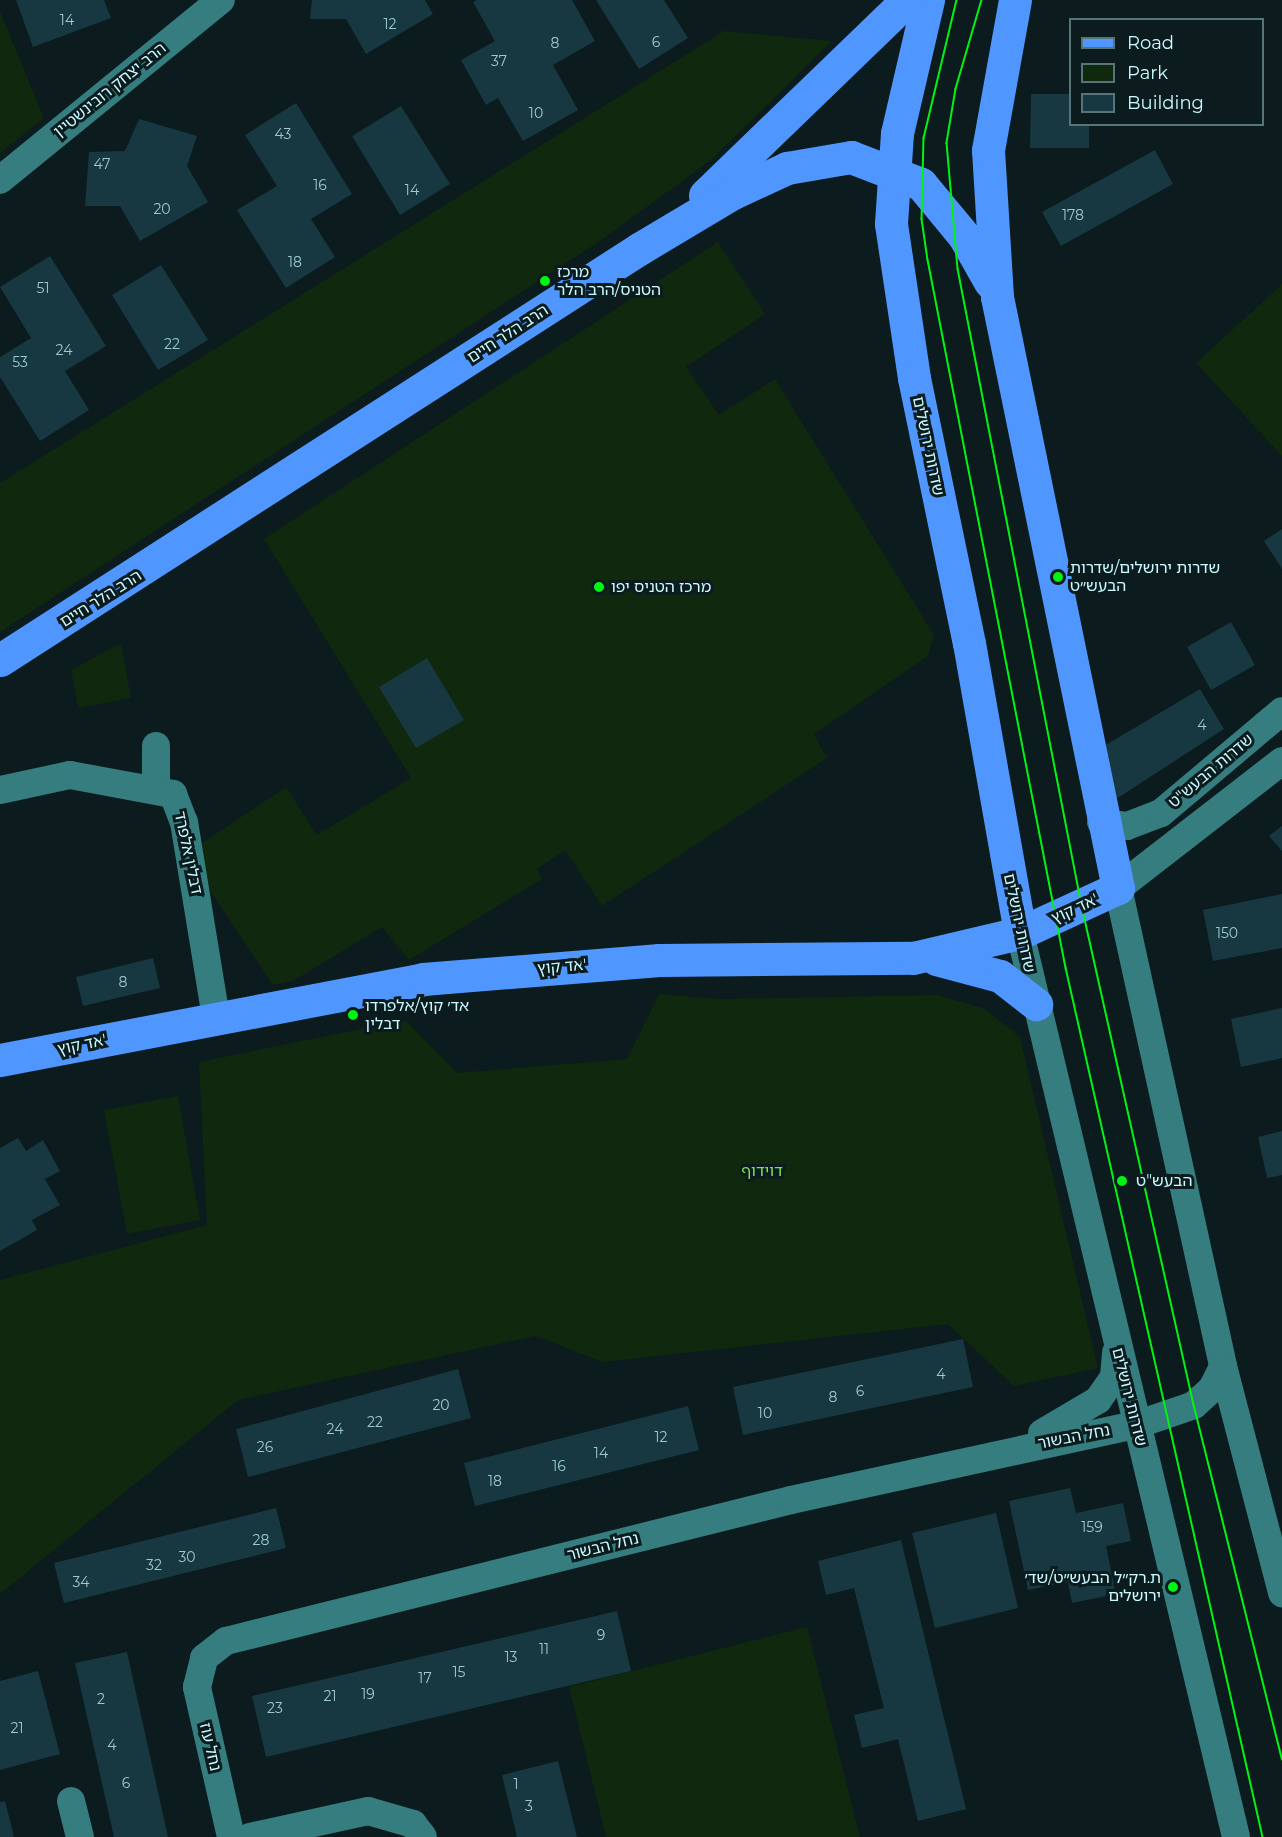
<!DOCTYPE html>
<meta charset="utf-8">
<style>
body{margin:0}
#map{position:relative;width:1282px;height:1837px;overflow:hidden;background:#0b1b1e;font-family:Montserrat,"Noto Sans Hebrew",sans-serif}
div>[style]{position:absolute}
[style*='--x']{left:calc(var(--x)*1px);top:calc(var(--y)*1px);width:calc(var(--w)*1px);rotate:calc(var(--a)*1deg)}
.green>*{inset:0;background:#10280e}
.building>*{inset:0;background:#173840}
.minor>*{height:28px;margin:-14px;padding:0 14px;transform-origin:14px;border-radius:14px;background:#357d7e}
.major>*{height:33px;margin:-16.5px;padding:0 16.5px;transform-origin:16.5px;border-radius:16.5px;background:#5096ff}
.tram>*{height:1.5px;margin:-0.75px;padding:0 0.75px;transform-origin:0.75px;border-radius:0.75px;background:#00f412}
.dots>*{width:16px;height:16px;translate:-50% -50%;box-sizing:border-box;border:3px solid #0b1b1e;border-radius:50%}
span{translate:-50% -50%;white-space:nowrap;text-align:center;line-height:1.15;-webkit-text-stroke:6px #0b1b1e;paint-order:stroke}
.number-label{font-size:14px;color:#9ccacf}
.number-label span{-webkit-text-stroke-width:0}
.street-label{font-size:16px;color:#c9faff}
.poi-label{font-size:16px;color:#c9faff}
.left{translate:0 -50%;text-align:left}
.right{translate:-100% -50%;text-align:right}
.park-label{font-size:16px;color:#7ae153}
.legend{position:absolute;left:1069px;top:18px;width:195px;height:108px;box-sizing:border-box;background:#0b1b1e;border:2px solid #577478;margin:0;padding:8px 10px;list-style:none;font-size:18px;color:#c9faff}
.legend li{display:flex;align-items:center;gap:12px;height:30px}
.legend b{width:30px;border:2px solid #577478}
</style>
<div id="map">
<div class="green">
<i style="clip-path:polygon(0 11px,44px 118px,0 153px)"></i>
<i style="clip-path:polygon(724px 31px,832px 41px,711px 160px,603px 239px,0 632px,0 483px)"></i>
<i style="clip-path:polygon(718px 242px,765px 314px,686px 367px,719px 415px,775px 379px,934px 635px,928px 656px,814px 734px,827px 758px,602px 906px,565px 850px,537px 869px,542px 879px,409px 960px,382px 927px,293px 981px,273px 985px,201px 877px,196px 847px,286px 787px,317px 835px,411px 778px,264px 539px)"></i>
<i style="clip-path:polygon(1282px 284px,1282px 456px,1196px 363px)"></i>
<i style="clip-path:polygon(121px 643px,131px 698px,78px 708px,71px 670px)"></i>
<i style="clip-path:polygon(659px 994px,718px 999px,937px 995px,983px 1008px,1020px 1037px,1098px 1368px,1014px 1386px,948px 1324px,602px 1362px,536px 1336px,238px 1400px,0 1594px,0 1280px,207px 1225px,199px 1062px,405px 1020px,457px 1073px,627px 1059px)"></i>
<i style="clip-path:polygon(178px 1096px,200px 1220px,127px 1234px,104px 1110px)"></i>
<i style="clip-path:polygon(807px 1627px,860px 1837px,606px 1837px,569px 1687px)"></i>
</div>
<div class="building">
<i style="clip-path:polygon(16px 0,104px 0,111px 18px,33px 47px)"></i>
<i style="clip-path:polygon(312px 0,425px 0,433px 14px,366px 54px,346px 19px,310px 19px)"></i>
<i style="clip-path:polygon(477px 0,572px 0,595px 41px,553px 65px,578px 110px,523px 141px,498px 98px,486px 105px,461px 60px,495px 41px,473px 2px)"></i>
<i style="clip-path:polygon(596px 0,664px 0,688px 38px,639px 69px)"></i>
<i style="clip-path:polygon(1031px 94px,1070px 94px,1070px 124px,1089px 124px,1089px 148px,1030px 148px)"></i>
<i style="clip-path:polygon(296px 103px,352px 194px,311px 219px,335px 257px,286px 288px,237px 210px,277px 186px,245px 135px)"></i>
<i style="clip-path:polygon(401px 106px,450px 184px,400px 215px,352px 136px)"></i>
<i style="clip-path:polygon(139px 119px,197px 136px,187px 166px,208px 202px,140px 241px,120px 206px,85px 206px,89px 152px,125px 151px)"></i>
<i style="clip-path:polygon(1155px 150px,1173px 184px,1061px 246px,1042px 212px)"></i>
<i style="clip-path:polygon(50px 256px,106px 346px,65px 371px,89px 410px,40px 441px,0 377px,0 357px,31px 338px,0 287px)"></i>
<i style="clip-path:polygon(161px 265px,208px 340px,158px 370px,112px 295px)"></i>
<i style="clip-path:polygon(1282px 529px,1282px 569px,1264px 541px)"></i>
<i style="clip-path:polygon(1231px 622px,1255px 665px,1211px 690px,1187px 647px)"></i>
<i style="clip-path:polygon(427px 658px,464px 720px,416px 748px,379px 687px)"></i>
<i style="clip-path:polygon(1200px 689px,1224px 729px,1113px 801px,1104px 746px)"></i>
<i style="clip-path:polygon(1282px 826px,1282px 851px,1269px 836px)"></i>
<i style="clip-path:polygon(1282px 894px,1282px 948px,1213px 961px,1203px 910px)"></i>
<i style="clip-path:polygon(153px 958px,160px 988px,83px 1006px,76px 977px)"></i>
<i style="clip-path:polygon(1282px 1008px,1282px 1058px,1241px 1067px,1231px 1019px)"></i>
<i style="clip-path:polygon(1282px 1131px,1282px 1175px,1267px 1178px,1258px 1137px)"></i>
<i style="clip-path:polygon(18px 1138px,26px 1151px,43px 1140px,60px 1171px,45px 1179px,60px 1205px,32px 1220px,37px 1230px,0 1251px,0 1148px)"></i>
<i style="clip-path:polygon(963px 1339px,973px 1387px,743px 1435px,733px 1387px)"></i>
<i style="clip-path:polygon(458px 1369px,471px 1418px,248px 1477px,236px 1429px)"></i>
<i style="clip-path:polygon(688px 1406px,699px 1450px,475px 1506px,464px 1463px)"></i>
<i style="clip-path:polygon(1070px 1488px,1076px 1513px,1123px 1503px,1131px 1541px,1106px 1546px,1116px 1594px,1072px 1603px,1068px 1582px,1028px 1590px,1009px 1501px)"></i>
<i style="clip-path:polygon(276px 1508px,286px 1548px,64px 1603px,54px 1563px)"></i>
<i style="clip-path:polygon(996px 1513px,1018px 1608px,935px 1628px,912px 1533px)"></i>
<i style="clip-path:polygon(901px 1540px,966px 1809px,918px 1821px,898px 1739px,862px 1748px,854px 1715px,884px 1708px,854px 1588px,826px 1595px,818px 1561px)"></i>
<i style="clip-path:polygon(617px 1611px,631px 1671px,266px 1757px,252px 1696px)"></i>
<i style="clip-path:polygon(127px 1652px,168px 1837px,114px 1837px,75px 1663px)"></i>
<i style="clip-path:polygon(38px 1671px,60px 1754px,0 1770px,0 1681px)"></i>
<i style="clip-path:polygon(558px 1761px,577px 1837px,517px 1837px,502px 1775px)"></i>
<i style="clip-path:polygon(5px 1801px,14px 1837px,0 1837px,0 1802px)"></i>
</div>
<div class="minor">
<i style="--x:0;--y:180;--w:285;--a:-39.2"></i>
<i style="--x:156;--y:746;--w:40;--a:90"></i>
<i style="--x:1282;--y:761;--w:207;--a:142.2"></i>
<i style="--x:1118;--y:888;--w:489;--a:77.6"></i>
<i style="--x:1223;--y:1366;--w:235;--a:75.4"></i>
<i style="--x:0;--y:790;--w:72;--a:-12.1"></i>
<i style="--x:70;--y:775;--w:105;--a:10.5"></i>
<i style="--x:173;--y:794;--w:30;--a:69"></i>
<i style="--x:184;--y:822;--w:198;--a:80.7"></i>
<i style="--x:1101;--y:822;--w:26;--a:9"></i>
<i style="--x:1127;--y:826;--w:36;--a:-21"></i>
<i style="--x:1161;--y:813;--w:158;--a:-40.1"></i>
<i style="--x:1020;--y:933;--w:929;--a:76.56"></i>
<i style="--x:1042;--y:1433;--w:65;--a:-30.5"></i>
<i style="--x:1098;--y:1400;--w:28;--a:-55"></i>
<i style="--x:1114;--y:1377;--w:25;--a:-85"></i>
<i style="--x:71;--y:1801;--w:37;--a:76"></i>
<i style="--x:231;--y:1837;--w:154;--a:-102.8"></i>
<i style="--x:197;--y:1687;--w:30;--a:-76"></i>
<i style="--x:204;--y:1658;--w:28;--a:-38"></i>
<i style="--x:226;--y:1641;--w:582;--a:-14.01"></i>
<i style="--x:791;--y:1500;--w:353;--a:-12.3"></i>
<i style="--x:1136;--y:1425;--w:61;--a:-19"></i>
<i style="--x:1194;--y:1405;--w:24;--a:-42"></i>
<i style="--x:1212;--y:1389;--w:25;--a:-64"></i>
<i style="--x:250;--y:1837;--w:121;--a:-12.4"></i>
<i style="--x:368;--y:1811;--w:47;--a:16.1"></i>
<i style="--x:413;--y:1824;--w:16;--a:52"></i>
</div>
<div class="major">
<i style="--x:928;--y:0;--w:137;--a:103.1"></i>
<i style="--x:897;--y:133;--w:91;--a:93.8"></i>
<i style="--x:891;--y:224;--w:156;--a:81.5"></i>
<i style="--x:914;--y:378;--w:271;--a:78.3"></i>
<i style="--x:969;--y:643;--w:294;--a:80"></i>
<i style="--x:705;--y:195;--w:281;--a:-44"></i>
<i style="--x:0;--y:660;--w:760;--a:-32.75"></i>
<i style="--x:639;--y:249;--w:109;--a:-30.8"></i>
<i style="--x:733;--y:193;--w:60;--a:-24.8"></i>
<i style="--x:787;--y:168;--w:65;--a:-9.8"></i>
<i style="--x:851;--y:157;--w:75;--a:21.1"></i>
<i style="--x:921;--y:184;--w:67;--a:50.4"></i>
<i style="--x:964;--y:236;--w:53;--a:60.5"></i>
<i style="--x:936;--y:959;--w:66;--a:14.9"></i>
<i style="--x:1000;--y:976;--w:46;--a:37.9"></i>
<i style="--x:0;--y:1060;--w:431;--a:-10.8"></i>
<i style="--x:423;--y:979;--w:237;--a:-4.6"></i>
<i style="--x:659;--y:960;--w:254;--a:-0.5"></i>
<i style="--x:913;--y:958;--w:110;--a:-13.2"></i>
<i style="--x:1020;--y:933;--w:108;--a:-24.7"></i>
<i style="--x:1118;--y:888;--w:603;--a:-101.57"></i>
<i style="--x:997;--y:297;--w:147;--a:-93.5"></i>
<i style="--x:988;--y:150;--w:152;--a:-79.8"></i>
</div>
<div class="tram">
<i style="--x:957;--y:0;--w:142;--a:103.4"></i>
<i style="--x:924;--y:138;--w:81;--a:91.4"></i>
<i style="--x:922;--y:219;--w:41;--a:81.7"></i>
<i style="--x:928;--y:260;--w:721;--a:78.97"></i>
<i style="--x:1066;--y:968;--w:891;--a:77.23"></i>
<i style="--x:982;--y:0;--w:93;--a:106.3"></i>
<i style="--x:956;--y:89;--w:55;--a:99.5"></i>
<i style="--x:947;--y:143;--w:126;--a:85"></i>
<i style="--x:958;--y:269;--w:649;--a:78.98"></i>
<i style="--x:1082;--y:906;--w:511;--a:77.35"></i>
<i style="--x:1194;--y:1405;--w:365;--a:76"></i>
</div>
<div class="dots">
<i style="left:545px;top:281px;background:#00f412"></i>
<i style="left:1058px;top:577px;background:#00f412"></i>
<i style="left:599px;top:587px;background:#00f412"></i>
<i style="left:353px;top:1015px;background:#00f412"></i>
<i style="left:1122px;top:1181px;background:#00f412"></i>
<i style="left:1173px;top:1587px;background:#00f412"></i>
</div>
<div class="number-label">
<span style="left:67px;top:20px">14</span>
<span style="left:390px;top:24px">12</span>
<span style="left:656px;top:42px">6</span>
<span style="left:555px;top:43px">8</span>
<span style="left:499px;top:61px">37</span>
<span style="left:536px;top:113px">10</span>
<span style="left:283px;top:134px">43</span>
<span style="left:102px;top:164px">47</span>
<span style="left:320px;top:185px">16</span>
<span style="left:412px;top:190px">14</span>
<span style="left:162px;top:209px">20</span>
<span style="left:1073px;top:215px">178</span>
<span style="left:295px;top:262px">18</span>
<span style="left:43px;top:288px">51</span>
<span style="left:172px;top:344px">22</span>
<span style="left:64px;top:350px">24</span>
<span style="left:20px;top:362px">53</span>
<span style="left:1202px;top:725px">4</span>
<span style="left:1227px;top:933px">150</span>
<span style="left:123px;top:982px">8</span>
<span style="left:941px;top:1374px">4</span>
<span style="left:860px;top:1391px">6</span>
<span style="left:833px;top:1397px">8</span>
<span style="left:441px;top:1405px">20</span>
<span style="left:765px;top:1413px">10</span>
<span style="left:375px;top:1422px">22</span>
<span style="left:335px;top:1429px">24</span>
<span style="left:661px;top:1437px">12</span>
<span style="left:265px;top:1447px">26</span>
<span style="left:601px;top:1453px">14</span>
<span style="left:559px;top:1466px">16</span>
<span style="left:495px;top:1481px">18</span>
<span style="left:1092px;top:1527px">159</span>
<span style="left:261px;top:1540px">28</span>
<span style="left:187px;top:1557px">30</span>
<span style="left:154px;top:1565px">32</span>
<span style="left:81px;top:1582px">34</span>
<span style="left:601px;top:1635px">9</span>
<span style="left:544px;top:1649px">11</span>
<span style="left:511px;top:1657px">13</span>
<span style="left:459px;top:1672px">15</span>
<span style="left:425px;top:1678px">17</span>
<span style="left:368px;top:1694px">19</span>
<span style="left:330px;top:1696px">21</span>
<span style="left:101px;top:1699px">2</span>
<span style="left:275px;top:1708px">23</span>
<span style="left:17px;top:1728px">21</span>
<span style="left:112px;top:1745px">4</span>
<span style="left:126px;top:1783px">6</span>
<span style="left:516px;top:1784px">1</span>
<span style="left:529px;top:1806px">3</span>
</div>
<div class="street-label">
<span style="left:110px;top:90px;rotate:-39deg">הרב יצחק רובינשטיין</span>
<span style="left:508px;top:334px;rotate:-33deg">הרב הלר חיים</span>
<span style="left:928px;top:446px;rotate:78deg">שדרות ירושלים</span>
<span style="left:101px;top:599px;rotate:-32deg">הרב הלר חיים</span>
<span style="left:1211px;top:771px;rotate:-40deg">שדרות הבעש"ט</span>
<span style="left:188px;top:853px;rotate:78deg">דבלין אלפרד</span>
<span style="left:1075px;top:909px;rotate:-25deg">אד קוץ'</span>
<span style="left:1019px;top:923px;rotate:78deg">שדרות ירושלים</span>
<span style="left:562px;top:967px;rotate:-5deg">אד קוץ'</span>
<span style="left:82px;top:1045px;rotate:-12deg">אד קוץ'</span>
<span style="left:1129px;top:1397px;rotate:76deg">שדרות ירושלים</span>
<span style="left:1074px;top:1437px;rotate:-11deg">נחל הבשור</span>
<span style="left:603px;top:1547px;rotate:-14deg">נחל הבשור</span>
<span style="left:210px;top:1747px;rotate:77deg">נחל עוז</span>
</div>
<div class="poi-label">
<span class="left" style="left:557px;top:281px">מרכז<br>הטניס/הרב הלר</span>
<span class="left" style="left:1070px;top:577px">שדרות ירושלים/שדרות<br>הבעש״ט</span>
<span class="left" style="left:611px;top:587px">מרכז הטניס יפו</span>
<span class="left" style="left:365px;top:1015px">אד׳ קוץ/אלפרדו<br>דבלין</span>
<span class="left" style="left:1136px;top:1181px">הבעש"ט</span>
<span class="right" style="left:1161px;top:1587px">ת.רק״ל הבעש״ט/שד׳<br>ירושלים</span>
</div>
<div class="park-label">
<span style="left:762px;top:1171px">דוידוף</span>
</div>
<ul class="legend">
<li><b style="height:8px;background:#5096ff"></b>Road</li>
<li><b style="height:16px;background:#10280e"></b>Park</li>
<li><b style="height:16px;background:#173840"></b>Building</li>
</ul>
</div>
